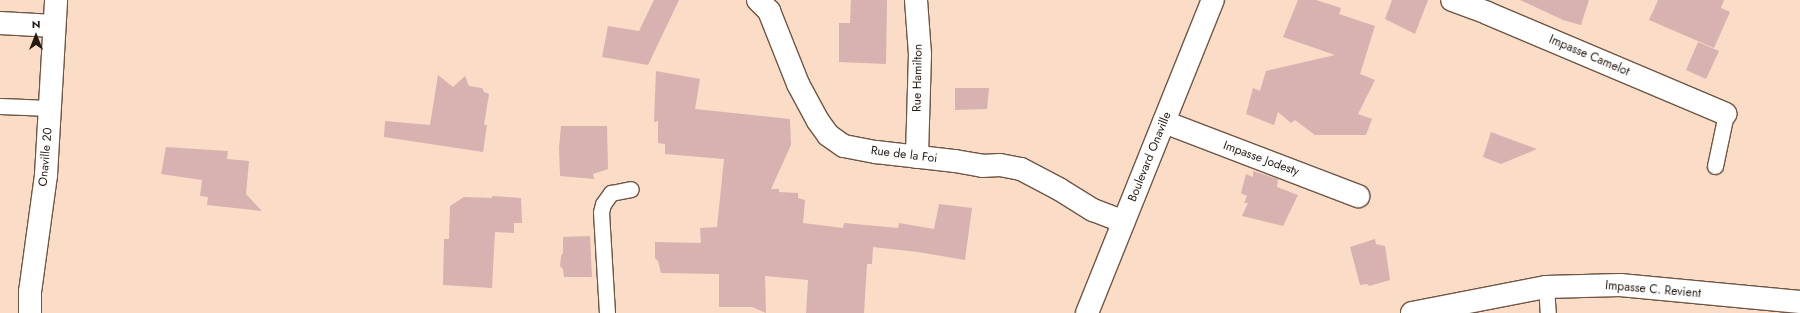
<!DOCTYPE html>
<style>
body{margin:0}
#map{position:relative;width:1800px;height:313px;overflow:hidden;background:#fadcc7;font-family:Jost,sans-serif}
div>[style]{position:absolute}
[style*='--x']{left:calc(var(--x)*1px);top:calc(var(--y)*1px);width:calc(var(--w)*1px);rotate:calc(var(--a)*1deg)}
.building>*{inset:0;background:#d7b2b0}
.roads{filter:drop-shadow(1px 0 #6f5644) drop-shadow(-1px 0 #6f5644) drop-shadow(0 1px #6f5644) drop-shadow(0 -1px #6f5644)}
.service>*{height:15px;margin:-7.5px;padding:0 7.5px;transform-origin:7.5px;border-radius:7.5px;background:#fff}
.minor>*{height:22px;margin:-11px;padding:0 11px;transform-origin:11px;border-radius:11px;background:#fff}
.tertiary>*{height:22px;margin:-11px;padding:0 11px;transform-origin:11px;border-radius:11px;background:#fff}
span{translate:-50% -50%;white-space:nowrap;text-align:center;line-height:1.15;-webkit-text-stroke:3px #fff;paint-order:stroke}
.street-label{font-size:12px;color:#251a13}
.north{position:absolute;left:16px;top:16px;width:40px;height:40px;-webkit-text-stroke:3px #fff;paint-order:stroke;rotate:0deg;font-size:11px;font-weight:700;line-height:16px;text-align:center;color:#251a13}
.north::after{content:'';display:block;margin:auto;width:14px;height:18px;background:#251a13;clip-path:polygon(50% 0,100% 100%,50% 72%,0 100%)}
</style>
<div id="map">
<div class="building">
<i style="clip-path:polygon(654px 0,679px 0,648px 65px,602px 57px,608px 26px,639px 31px)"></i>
<i style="clip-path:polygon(851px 0,887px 0,886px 64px,839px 62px,839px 23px,850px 23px)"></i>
<i style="clip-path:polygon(1298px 0,1316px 0,1341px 8px,1339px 14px,1375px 26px,1360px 74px,1375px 80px,1358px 114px,1372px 119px,1366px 135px,1315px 135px,1295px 120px,1291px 123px,1278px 112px,1274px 125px,1246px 114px,1253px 88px,1260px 91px,1266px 71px,1335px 55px,1283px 37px)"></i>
<i style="clip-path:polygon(1392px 0,1428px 0,1415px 34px,1385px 19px)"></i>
<i style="clip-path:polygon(1520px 0,1589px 0,1581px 25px,1563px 20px)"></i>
<i style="clip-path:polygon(1658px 0,1724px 0,1721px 8px,1730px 12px,1714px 48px,1649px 20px)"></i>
<i style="clip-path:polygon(1698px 42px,1719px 51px,1706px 79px,1686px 70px)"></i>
<i style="clip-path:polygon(656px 71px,700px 79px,695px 109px,790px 119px,791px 145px,771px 189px,779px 189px,779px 192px,798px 193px,798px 198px,805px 200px,803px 223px,843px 228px,844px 223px,898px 228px,899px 223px,934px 229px,939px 204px,972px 208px,965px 260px,918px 252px,873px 247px,872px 264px,867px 264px,864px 313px,806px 313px,808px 280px,765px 276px,766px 313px,752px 307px,719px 307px,719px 274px,661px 273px,658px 261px,655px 258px,655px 242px,701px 243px,700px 228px,717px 227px,724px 159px,665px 154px,665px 144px,658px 143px,658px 121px,654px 122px)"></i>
<i style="clip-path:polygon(438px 75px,453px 87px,465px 76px,469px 86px,482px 88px,484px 92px,489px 94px,484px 125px,487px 125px,483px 152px,384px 137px,385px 121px,430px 125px)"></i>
<i style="clip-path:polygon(955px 88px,989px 88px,987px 109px,955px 110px)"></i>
<i style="clip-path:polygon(561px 126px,607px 126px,608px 169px,593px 174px,594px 179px,560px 176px,559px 148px)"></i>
<i style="clip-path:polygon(1491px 132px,1507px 138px,1537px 149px,1501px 164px,1483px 157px)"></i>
<i style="clip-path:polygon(166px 147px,228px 151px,227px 159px,249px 161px,246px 194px,262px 211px,207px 205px,208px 197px,200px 196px,202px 180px,161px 174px)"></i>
<i style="clip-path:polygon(1253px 171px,1278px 179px,1277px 187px,1298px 195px,1283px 226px,1242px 216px,1248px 203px,1244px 203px,1247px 196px,1241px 193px,1246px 174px,1253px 177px)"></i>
<i style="clip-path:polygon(492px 196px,521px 198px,522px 223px,514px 223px,514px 233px,495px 232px,492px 288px,443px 285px,444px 239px,449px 239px,450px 206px,464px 197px,492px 198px)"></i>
<i style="clip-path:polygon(590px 236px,592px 277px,564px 277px,563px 269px,560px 266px,561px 256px,563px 253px,563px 237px)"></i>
<i style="clip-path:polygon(1375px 239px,1376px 244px,1385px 246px,1390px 280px,1369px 286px,1367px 284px,1360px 285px,1350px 247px)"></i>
</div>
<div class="roads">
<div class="service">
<i style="--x:0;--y:106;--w:50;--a:2.3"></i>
<i style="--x:1715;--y:166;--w:53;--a:-78.1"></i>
<i style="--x:1546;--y:287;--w:26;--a:86"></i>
<i style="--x:607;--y:313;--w:101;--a:-93.4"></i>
<i style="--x:601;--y:212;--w:8;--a:-76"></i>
<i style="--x:603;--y:204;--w:14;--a:-54"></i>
<i style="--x:611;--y:193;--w:20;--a:-11"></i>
</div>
<div class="minor">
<i style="--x:758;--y:0;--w:16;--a:45"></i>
<i style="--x:769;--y:11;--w:79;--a:68.3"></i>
<i style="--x:798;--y:84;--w:42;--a:61.6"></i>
<i style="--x:818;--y:121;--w:17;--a:54"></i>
<i style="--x:828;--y:135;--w:19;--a:35"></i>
<i style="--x:844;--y:146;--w:33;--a:11"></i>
<i style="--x:876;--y:152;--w:80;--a:6.5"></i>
<i style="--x:955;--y:161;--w:27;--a:10"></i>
<i style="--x:982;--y:166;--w:18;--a:-3"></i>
<i style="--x:1000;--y:165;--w:21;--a:11"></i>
<i style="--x:1021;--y:169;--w:43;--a:27.8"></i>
<i style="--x:1059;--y:189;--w:40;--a:32"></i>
<i style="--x:1093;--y:210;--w:33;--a:21"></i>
<i style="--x:916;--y:0;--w:54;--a:85.8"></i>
<i style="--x:920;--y:54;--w:103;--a:91.7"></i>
<i style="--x:1452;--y:0;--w:37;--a:20"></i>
<i style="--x:1487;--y:13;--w:259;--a:22.9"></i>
<i style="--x:0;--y:23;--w:54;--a:3.2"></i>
<i style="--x:1164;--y:122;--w:208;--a:20.9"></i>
<i style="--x:30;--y:313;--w:21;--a:-90"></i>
<i style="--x:30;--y:292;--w:118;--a:-82.2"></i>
<i style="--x:46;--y:175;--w:175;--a:-86.7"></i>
<i style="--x:1412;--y:313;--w:136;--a:-11"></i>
<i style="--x:1546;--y:287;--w:74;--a:-1.5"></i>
<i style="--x:1620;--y:285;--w:181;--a:5.4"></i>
</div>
<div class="tertiary">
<i style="--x:1087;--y:313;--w:337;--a:-68.1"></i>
</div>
</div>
<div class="street-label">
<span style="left:1589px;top:56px;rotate:23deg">Impasse Camelot</span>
<span style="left:918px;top:78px;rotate:-89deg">Rue Hamilton</span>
<span style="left:904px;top:155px;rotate:7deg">Rue de la Foi</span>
<span style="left:46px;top:157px;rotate:-85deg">Onaville 20</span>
<span style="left:1150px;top:157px;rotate:-68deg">Boulevard Onaville</span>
<span style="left:1261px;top:159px;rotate:20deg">Impasse Jodesty</span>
<span style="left:1653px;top:290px;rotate:5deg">Impasse C. Revient</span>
</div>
<div class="north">N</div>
</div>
